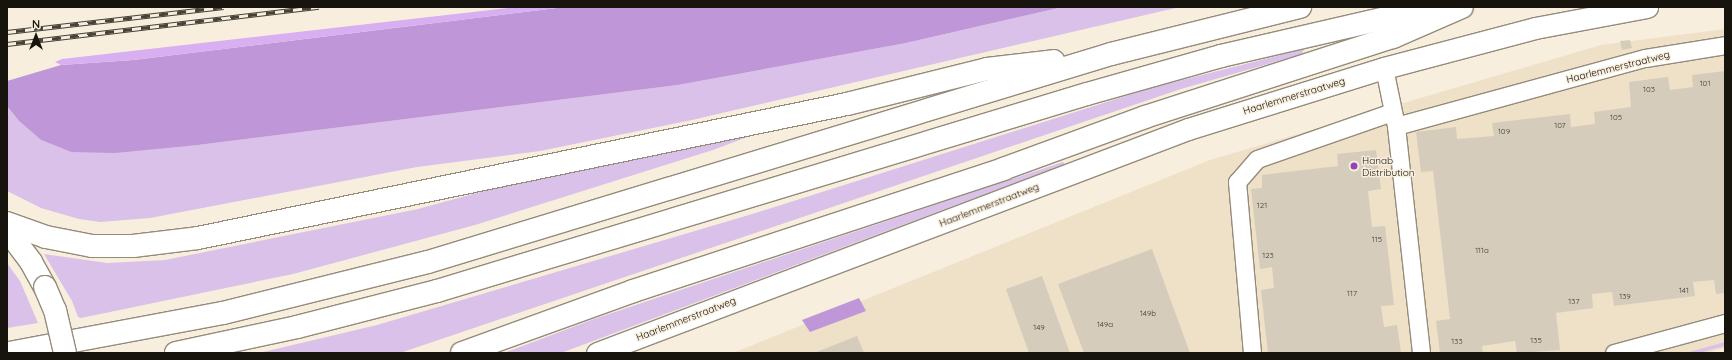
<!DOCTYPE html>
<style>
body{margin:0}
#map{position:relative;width:1732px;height:360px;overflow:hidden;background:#f8eedd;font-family:Quicksand,sans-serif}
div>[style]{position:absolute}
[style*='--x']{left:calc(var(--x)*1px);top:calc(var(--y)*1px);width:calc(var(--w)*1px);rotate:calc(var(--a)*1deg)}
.built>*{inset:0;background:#efe0c8}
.green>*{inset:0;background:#d9c1e9}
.forest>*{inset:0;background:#bf97d8}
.water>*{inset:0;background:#d8aff1}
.building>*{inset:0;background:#d6ccbb}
.roads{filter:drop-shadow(1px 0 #958b7b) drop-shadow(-1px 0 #958b7b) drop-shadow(0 1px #958b7b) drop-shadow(0 -1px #958b7b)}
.minor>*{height:17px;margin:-8.5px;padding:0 8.5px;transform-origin:8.5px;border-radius:8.5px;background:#fff}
.major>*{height:21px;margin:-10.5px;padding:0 10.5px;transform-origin:10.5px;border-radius:10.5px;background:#fff}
.highway>*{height:22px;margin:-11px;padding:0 11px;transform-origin:11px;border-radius:11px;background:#fff}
.rail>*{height:4.5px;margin-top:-2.25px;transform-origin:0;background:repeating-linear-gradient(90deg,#f8eedd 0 9px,#464239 0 18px);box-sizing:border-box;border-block:1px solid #464239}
.bridges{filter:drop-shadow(1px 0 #958b7b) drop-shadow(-1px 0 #958b7b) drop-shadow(0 1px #958b7b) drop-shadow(0 -1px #958b7b)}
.highway-bridge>*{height:22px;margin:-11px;padding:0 11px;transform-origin:11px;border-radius:11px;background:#fff}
.dots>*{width:11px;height:11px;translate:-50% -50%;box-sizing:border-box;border:2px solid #f8eedd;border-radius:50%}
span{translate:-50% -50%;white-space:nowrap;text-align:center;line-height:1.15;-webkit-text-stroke:3px #f8eedd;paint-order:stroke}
.number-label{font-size:8px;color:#474239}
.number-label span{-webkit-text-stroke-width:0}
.street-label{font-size:10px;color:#17140e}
.poi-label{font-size:10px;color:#17140e}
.left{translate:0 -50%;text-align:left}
.frame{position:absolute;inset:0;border:8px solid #17140e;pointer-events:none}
.north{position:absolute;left:16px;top:16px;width:40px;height:40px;-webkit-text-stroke:3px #f8eedd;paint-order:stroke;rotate:0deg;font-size:11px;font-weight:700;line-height:16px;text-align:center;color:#17140e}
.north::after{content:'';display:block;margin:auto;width:14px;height:18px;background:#17140e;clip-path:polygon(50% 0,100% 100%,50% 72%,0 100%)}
</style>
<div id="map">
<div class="built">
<i style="clip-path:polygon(1725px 29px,1725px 348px,1705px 353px,733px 353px,1210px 160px,1601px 45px)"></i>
</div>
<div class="green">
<i style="clip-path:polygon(1063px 7px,1180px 7px,692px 120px,540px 151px,417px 167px,150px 218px,100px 222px,79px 219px,41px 208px,7px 191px,7px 106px,19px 121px,41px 140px,71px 152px,198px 145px,678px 85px,906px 43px)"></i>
<i style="clip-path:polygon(1304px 49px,1302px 54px,1181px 89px,400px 353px,259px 353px,377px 325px,749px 215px,1151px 88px)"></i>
<i style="clip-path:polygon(792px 120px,713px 150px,475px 225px,293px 274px,81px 318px,78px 317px,72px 301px,44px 254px,107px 263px,165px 260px,418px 209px,599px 160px)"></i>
<i style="clip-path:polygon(1063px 162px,1065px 164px,561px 353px,504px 353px,594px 319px)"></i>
<i style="clip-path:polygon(7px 263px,20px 281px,38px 323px,7px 328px)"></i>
<i style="clip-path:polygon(1725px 342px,1725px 346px,1699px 353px,1686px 353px)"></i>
</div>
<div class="forest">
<i style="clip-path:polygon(565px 7px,1063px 7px,906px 43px,678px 85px,198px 145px,115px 153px,71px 152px,41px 140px,19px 121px,7px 106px,7px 81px,61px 65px,133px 60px)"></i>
<i style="clip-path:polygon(859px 298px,866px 311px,810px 332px,802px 320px)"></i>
</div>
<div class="water">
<i style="clip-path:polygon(516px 7px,565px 7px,133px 60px,61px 65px,55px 62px,62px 59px)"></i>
</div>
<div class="building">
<i style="clip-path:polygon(1630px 40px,1632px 48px,1622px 50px,1620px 41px)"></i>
<i style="clip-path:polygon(1725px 71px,1725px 293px,1716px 294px,1714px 280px,1693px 282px,1695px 296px,1614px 306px,1612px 292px,1592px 294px,1593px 308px,1556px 313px,1560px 350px,1517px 353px,1515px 341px,1482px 346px,1483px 353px,1440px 353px,1436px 321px,1450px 319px,1433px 171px,1421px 172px,1416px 132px,1456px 127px,1457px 139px,1494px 136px,1492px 123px,1570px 114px,1571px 127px,1595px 124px,1594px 112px,1631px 107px,1629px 82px,1668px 77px,1670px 90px,1693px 87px,1692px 75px)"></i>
<i style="clip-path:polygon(1376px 150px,1381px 189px,1368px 191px,1372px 227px,1385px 226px,1394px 305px,1381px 306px,1384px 327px,1397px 325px,1401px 353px,1268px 353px,1261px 290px,1274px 288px,1272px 267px,1260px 269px,1251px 189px,1262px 188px,1262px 175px,1338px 166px,1337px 154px)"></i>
<i style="clip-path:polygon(1152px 249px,1190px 353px,1084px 353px,1058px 284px)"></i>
<i style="clip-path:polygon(1042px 276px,1070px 353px,1029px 353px,1006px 289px)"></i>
<i style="clip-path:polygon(857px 336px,864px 353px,814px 353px)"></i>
</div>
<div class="roads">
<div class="minor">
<i style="--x:1384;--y:68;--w:59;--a:78.3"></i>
<i style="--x:1396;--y:126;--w:228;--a:83.7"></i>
<i style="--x:1396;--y:126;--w:258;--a:-15.3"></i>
<i style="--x:1645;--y:58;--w:81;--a:-9.2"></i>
<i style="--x:1252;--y:353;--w:172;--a:-95"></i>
<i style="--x:1237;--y:182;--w:30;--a:-49"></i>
<i style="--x:1257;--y:159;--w:143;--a:-19.2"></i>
<i style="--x:1614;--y:353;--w:115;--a:-15.1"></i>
</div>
<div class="major">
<i style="--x:597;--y:353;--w:632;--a:-20.76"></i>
<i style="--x:1188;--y:129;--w:205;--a:-17.3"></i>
<i style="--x:1384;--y:68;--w:156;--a:-14.8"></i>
<i style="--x:1535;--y:28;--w:114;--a:-10.6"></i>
</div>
<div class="highway">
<i style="--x:7;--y:223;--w:41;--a:19.7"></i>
<i style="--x:46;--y:237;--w:47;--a:11.1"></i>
<i style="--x:92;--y:246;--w:41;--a:0"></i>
<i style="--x:133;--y:246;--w:65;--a:-7"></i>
<i style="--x:198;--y:238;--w:663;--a:-11.67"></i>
<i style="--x:847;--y:104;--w:144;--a:-14"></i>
<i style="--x:987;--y:69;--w:67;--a:-6.8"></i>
<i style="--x:7;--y:230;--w:40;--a:53"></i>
<i style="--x:31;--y:262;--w:29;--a:61"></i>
<i style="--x:9;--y:353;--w:218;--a:-10.6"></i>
<i style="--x:223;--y:313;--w:211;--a:-14"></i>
<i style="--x:428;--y:262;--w:714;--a:-16.94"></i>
<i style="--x:1111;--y:54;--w:195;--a:-14"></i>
<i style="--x:176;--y:353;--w:124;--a:-12.1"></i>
<i style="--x:297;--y:327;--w:145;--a:-14.4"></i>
<i style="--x:437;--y:291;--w:679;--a:-16.86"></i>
<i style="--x:1087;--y:94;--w:139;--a:-15.8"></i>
<i style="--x:1221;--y:56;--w:218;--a:-13"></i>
<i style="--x:462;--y:353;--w:182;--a:-19.9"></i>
<i style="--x:633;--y:291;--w:390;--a:-18.2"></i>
<i style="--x:1003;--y:169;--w:151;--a:-20.1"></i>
<i style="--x:1145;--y:117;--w:261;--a:-17.9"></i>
<i style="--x:1393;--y:37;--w:75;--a:-23.5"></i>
</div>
</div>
<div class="rail">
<i style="--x:7;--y:32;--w:218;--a:-6.6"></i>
<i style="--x:7;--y:44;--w:314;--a:-6.8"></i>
</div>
<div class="bridges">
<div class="highway-bridge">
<i style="--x:45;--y:287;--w:25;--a:67"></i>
<i style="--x:55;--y:310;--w:44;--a:76.9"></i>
</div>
</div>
<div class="dots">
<i style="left:1354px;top:166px;background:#9146b8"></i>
</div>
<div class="number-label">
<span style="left:1705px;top:84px">101</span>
<span style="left:1649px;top:90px">103</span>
<span style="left:1616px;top:118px">105</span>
<span style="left:1560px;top:126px">107</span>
<span style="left:1504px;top:132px">109</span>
<span style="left:1262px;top:206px">121</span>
<span style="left:1377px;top:240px">115</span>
<span style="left:1482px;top:251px">111a</span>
<span style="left:1268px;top:256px">123</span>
<span style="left:1684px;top:291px">141</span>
<span style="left:1352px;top:294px">117</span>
<span style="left:1625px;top:297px">139</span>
<span style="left:1574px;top:302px">137</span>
<span style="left:1148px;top:314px">149b</span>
<span style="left:1105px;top:325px">149a</span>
<span style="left:1039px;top:328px">149</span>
<span style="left:1536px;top:341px">135</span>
<span style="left:1457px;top:342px">133</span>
</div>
<div class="street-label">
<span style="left:1618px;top:67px;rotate:-14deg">Haarlemmerstraatweg</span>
<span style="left:1294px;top:96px;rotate:-17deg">Haarlemmerstraatweg</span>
<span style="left:989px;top:205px;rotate:-21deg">Haarlemmerstraatweg</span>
<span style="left:686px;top:319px;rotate:-21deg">Haarlemmerstraatweg</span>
</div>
<div class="poi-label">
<span class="left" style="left:1362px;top:166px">Hanab<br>Distribution</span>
</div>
<div class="frame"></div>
<div class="north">N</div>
</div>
